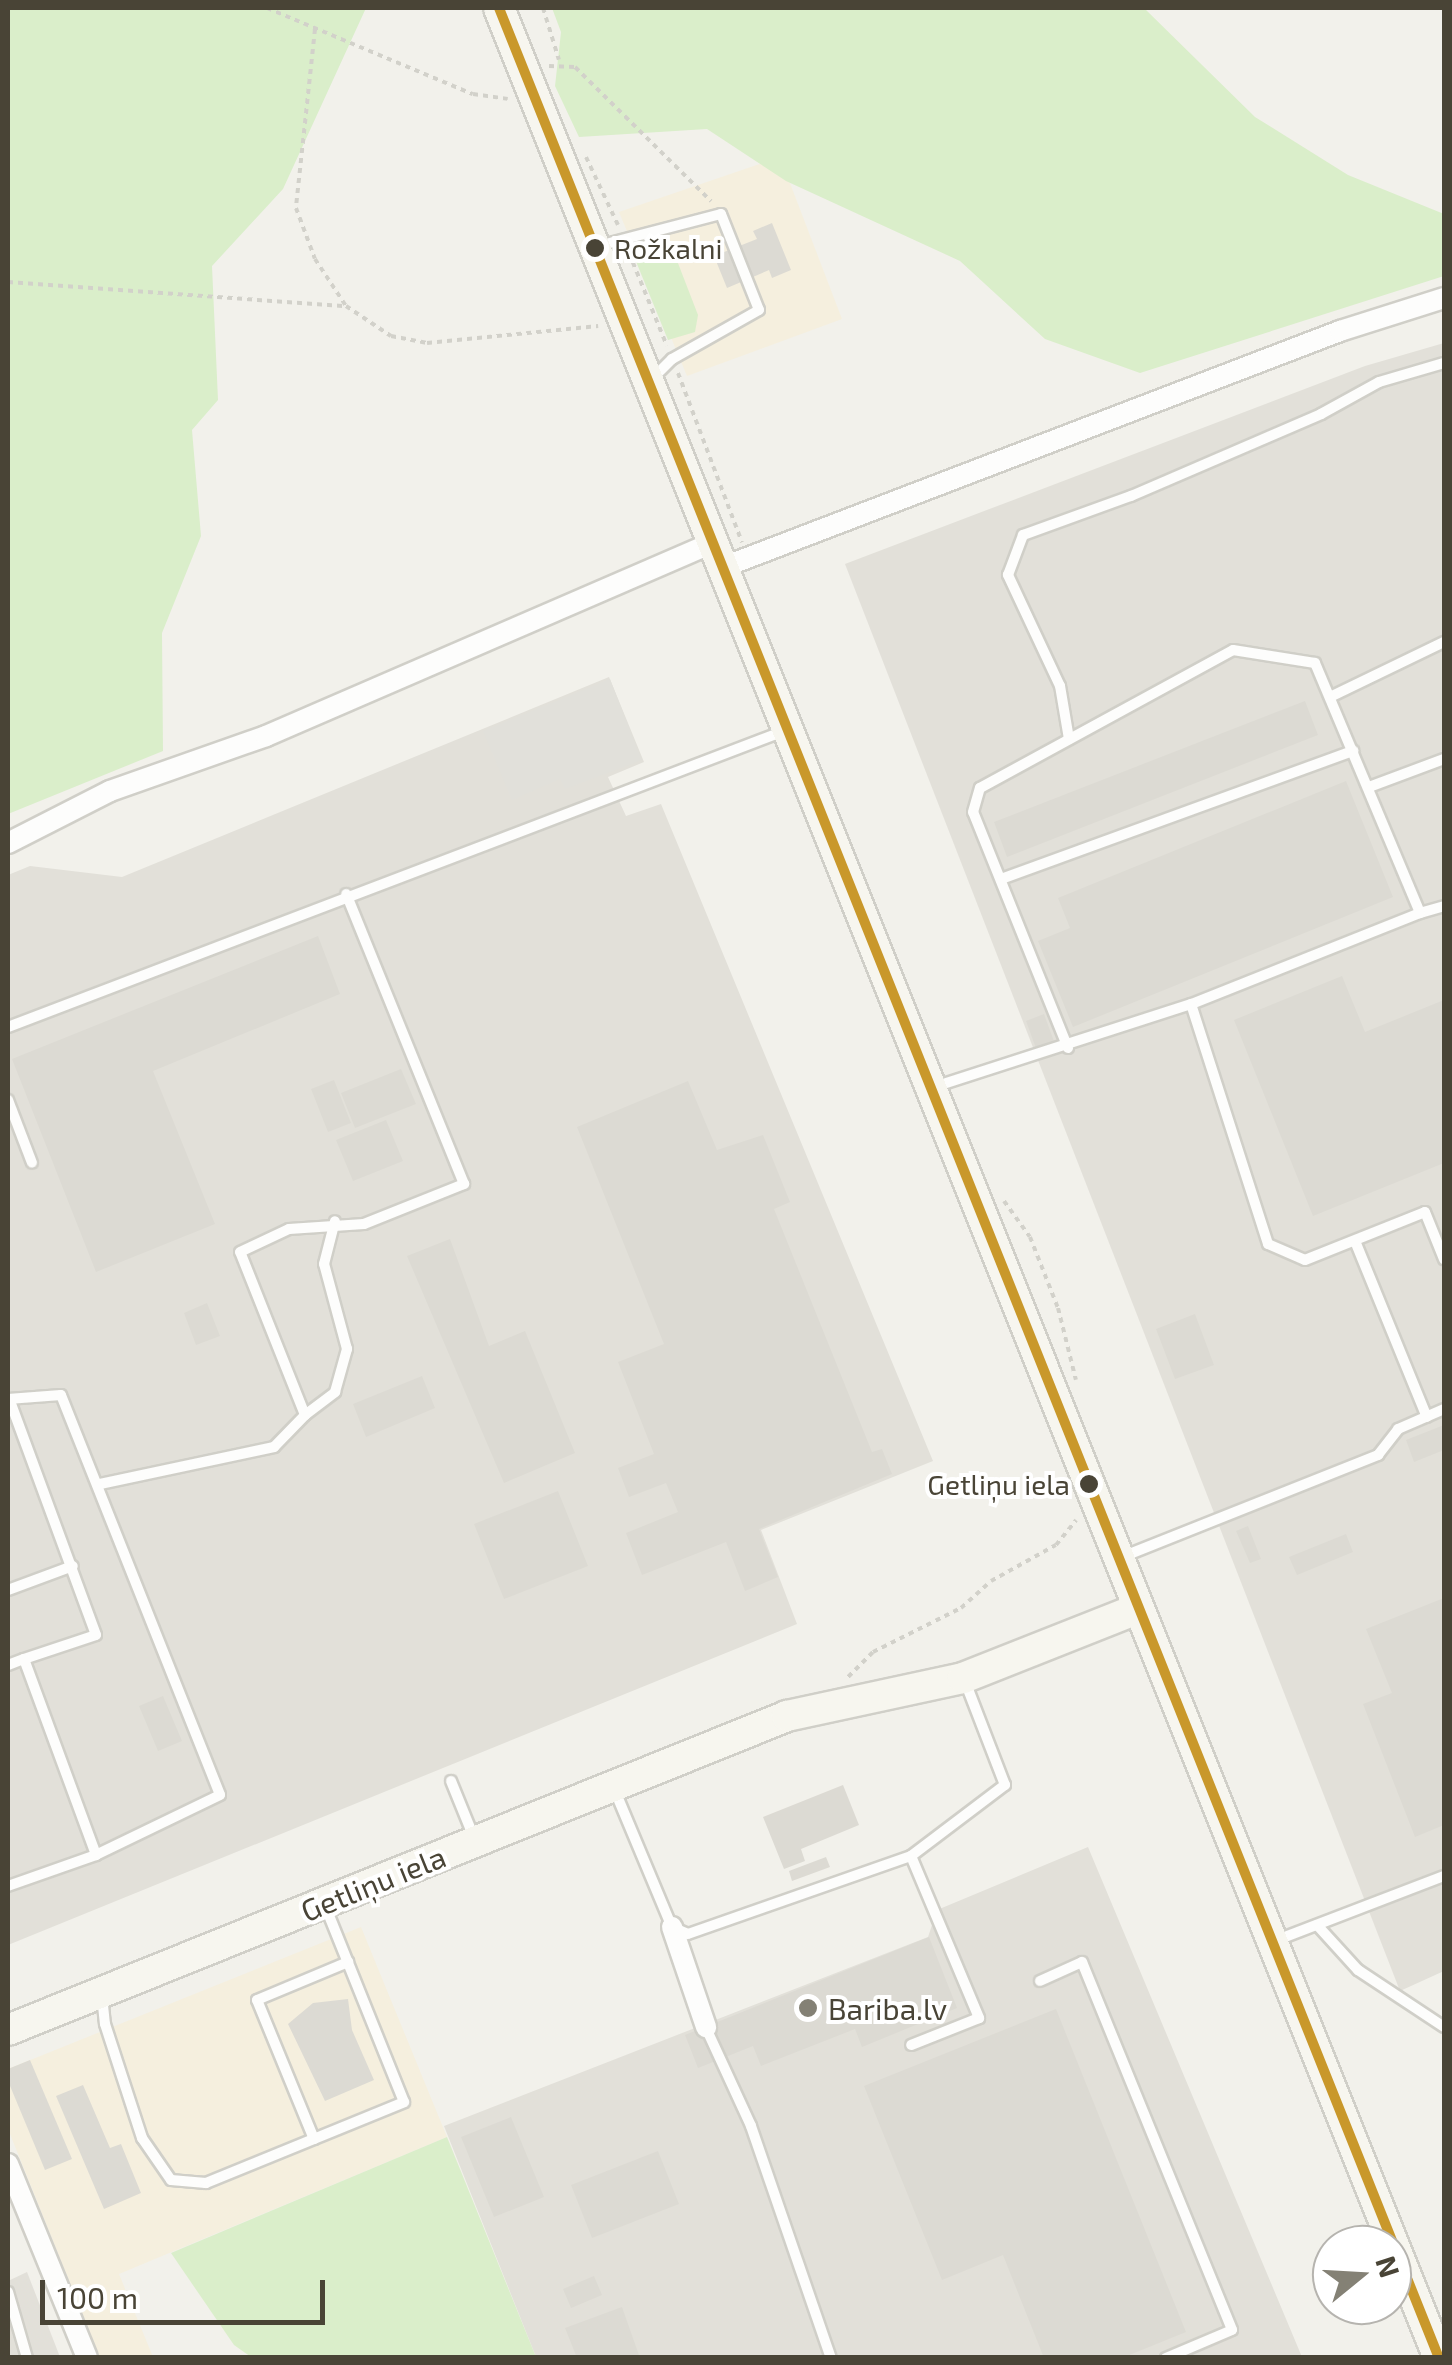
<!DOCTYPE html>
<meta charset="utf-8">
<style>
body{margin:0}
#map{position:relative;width:1452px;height:2365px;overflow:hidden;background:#f2f1eb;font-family:"Exo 2",sans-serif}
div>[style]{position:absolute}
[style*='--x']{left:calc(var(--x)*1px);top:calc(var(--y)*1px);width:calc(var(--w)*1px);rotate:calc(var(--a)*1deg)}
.commercial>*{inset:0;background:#f5efde}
.industrial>*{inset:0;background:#e2e0d9}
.green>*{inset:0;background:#daeeca}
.parking>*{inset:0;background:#e1e0da}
.building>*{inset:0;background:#dcdad3}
.path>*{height:4px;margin-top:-2px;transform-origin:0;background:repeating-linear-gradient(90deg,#d2d1ca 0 5px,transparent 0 10px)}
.roads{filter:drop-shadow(2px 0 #d0cfc8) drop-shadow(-2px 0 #d0cfc8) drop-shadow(0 2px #d0cfc8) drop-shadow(0 -2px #d0cfc8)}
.lane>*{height:10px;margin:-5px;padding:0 5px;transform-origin:5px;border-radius:5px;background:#fdfdfc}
.street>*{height:20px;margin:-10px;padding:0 10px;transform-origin:10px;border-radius:10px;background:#fdfdfc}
.secondary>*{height:30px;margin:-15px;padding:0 15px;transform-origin:15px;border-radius:15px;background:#f7f6ef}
.bus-1>*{height:10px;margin:-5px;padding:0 5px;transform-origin:5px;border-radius:5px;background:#c9982b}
.dots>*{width:28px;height:28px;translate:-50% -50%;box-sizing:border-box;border:5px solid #fff;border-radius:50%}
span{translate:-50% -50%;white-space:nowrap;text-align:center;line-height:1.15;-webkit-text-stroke:8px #fff;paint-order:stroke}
.bus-label{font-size:28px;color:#494436}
.left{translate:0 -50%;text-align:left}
.right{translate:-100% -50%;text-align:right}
.street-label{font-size:30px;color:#494436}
.poi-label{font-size:30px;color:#494436}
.frame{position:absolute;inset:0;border:10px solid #494436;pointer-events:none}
.north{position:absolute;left:1312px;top:2225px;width:100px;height:100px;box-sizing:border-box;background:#fff;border:2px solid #b6b4af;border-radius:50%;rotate:72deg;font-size:28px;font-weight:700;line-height:40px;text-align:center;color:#494436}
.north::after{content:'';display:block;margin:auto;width:35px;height:45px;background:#848175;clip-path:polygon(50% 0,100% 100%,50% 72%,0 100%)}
.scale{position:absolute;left:40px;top:2280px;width:285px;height:45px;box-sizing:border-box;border:5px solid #494436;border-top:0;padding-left:12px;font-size:30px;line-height:35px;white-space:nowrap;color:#494436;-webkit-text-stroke:8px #fff;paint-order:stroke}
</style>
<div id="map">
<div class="commercial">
<i style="clip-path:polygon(780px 157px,842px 319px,687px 376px,619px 212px)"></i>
<i style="clip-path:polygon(361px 1927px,447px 2137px,119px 2274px,153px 2357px,100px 2358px,8px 2129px,8px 2069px)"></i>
</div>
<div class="industrial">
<i style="clip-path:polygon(1444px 343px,1444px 1971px,1400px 1991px,845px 564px,1365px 366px)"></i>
<i style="clip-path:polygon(609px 677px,644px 762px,608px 777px,626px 816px,661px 804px,933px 1461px,761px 1530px,797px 1624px,8px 1945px,8px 875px,30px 866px,122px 877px)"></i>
<i style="clip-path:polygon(1088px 1847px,1302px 2357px,536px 2357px,444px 2126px,928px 1937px,937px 1910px)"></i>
<i style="clip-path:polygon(27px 2272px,60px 2357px,8px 2357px,8px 2281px)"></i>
</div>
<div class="green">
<i style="clip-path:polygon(8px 8px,366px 8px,283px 189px,212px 266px,218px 400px,192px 430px,201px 536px,162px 633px,163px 751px,8px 814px)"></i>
<i style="clip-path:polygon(552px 8px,1144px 8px,1255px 117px,1348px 175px,1444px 214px,1444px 276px,1140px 373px,1045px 339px,960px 261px,786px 181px,707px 129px,579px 137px,555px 86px,561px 32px)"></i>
<i style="clip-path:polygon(662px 248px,676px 258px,698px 315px,695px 332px,668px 340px,635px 259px)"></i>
<i style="clip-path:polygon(447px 2137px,536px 2357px,251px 2357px,234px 2345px,171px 2253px)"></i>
</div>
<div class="parking">
<i style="clip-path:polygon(610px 679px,642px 760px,565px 789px,560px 779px,512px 800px,483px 731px)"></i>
</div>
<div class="building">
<i style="clip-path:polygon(772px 223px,791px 270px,772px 278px,769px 270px,727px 288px,714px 256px,757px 239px,753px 231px)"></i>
<i style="clip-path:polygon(1305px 701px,1318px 735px,1007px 857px,994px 822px)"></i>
<i style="clip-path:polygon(1346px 781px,1393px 897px,1073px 1027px,1038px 941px,1070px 928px,1058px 898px)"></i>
<i style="clip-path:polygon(318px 936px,340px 994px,153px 1071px,215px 1224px,96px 1272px,12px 1059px)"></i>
<i style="clip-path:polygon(1342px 976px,1365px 1032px,1444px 1000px,1444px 1163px,1313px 1216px,1234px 1020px)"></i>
<i style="clip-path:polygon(1044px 1014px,1055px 1044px,1037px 1051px,1026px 1021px)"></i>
<i style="clip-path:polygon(401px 1069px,416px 1104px,355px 1128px,341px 1093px)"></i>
<i style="clip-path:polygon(334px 1080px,351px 1123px,328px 1132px,311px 1089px)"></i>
<i style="clip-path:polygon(688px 1081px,717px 1150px,763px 1135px,790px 1202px,774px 1209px,872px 1452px,882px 1449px,892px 1474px,759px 1529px,778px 1577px,745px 1591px,726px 1542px,642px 1575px,626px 1533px,678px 1512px,666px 1483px,629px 1497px,618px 1468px,654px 1454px,618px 1362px,664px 1344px,577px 1127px)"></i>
<i style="clip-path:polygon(386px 1120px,403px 1161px,353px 1181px,336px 1140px)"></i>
<i style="clip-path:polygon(450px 1239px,489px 1346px,525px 1331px,575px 1453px,504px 1483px,407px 1256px)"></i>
<i style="clip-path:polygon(207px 1303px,220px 1336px,196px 1345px,184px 1313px)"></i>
<i style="clip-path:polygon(1195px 1314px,1214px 1365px,1175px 1379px,1156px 1329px)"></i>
<i style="clip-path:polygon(422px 1376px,435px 1408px,366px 1437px,353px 1404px)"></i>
<i style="clip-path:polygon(1444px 1425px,1444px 1450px,1414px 1462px,1406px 1440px)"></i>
<i style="clip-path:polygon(558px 1491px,588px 1566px,504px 1599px,474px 1524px)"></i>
<i style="clip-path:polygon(1248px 1526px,1261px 1559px,1250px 1563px,1236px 1531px)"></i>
<i style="clip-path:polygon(1346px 1534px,1353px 1552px,1297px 1575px,1289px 1557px)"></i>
<i style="clip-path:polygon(1444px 1598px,1444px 1825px,1415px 1837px,1363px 1704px,1392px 1693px,1366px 1629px)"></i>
<i style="clip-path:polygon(163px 1696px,182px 1741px,158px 1751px,139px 1706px)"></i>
<i style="clip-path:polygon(843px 1785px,859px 1825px,801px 1849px,805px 1861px,784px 1869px,763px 1817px)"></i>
<i style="clip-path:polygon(826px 1857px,830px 1867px,792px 1881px,789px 1871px)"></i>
<i style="clip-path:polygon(929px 1937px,957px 2008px,862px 2047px,855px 2029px,761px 2066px,753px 2046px,698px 2068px,685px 2035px)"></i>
<i style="clip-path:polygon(348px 1999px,352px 2030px,374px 2080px,325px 2101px,288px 2024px,313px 2003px)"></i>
<i style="clip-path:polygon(1056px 2009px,1186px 2332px,1122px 2358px,1044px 2358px,1003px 2255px,942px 2280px,864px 2086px)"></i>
<i style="clip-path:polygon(30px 2060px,72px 2159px,45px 2170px,8px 2081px,8px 2069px)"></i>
<i style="clip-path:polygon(83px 2085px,110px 2148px,121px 2144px,141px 2193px,104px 2209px,56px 2096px)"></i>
<i style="clip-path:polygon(511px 2117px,544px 2197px,494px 2217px,461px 2137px)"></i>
<i style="clip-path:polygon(658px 2151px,679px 2204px,592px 2238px,571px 2185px)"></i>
<i style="clip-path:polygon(594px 2276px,602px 2295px,571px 2308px,563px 2289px)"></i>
<i style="clip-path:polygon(622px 2307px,640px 2358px,577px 2358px,565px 2328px)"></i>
</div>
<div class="path">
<i style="--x:267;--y:8;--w:223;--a:22.7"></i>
<i style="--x:473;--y:94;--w:35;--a:8"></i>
<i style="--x:543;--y:8;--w:54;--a:72.9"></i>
<i style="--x:315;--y:29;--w:180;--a:96.1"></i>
<i style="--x:296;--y:208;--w:54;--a:69.6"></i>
<i style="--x:315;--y:259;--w:56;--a:56.6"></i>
<i style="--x:549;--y:66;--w:26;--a:2"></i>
<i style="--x:575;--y:67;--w:191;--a:44.6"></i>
<i style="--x:586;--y:157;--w:75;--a:64.8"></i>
<i style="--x:629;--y:253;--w:100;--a:67.8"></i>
<i style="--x:8;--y:282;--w:339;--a:4.1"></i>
<i style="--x:346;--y:306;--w:54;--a:33.7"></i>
<i style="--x:391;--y:336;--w:37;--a:11"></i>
<i style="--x:427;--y:343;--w:172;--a:-5.7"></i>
<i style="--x:678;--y:373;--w:181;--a:69.3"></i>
<i style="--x:1004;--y:1201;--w:44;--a:54.2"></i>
<i style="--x:1030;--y:1237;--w:76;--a:68.5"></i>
<i style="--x:1058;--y:1308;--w:74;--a:76"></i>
<i style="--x:848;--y:1677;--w:35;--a:-45"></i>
<i style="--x:873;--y:1652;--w:98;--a:-26.6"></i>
<i style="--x:961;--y:1608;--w:40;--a:-42"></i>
<i style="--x:991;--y:1581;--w:74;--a:-29"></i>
<i style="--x:1056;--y:1545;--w:32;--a:-51"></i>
</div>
<div class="roads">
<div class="lane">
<i style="--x:598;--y:246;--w:127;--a:-14.6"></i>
<i style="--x:721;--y:214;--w:103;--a:68.4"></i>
<i style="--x:759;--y:310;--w:100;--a:150.6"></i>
<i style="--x:672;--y:359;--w:28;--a:135"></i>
<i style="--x:1330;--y:697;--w:127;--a:-25.8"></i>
<i style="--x:1069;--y:739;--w:54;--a:-99.6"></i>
<i style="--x:1060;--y:686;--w:123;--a:-115.1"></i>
<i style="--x:1008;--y:575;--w:43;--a:-69.4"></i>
<i style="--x:1023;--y:535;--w:115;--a:-19.9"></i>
<i style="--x:1131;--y:496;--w:207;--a:-23.3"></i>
<i style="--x:1321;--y:414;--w:66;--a:-28.9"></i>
<i style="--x:1379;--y:382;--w:68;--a:-16.3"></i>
<i style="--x:1369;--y:787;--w:80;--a:-20.5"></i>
<i style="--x:1001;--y:879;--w:375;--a:-20"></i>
<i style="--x:1420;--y:913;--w:25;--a:-16"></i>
<i style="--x:8;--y:1027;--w:831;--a:-20.88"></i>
<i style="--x:1068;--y:1048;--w:254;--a:-111.9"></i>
<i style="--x:973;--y:812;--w:25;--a:-74"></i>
<i style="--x:980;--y:788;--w:288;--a:-28.6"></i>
<i style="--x:1233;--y:650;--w:83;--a:9"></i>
<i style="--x:1315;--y:663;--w:271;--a:67.2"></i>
<i style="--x:1420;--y:913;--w:246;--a:158.3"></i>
<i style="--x:934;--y:1087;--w:270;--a:-17.9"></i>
<i style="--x:1191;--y:1004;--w:252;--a:72.2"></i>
<i style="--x:1268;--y:1244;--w:40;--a:23.4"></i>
<i style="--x:1305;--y:1260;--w:129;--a:-21.8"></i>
<i style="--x:1425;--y:1212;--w:51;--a:68"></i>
<i style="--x:8;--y:1100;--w:67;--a:69.1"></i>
<i style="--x:1355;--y:1241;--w:190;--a:67.8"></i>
<i style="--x:8;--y:1399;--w:53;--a:-4.3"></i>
<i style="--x:61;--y:1395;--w:430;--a:68.3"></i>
<i style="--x:220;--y:1795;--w:138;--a:154.2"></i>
<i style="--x:96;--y:1855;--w:93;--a:160.6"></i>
<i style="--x:10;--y:1401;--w:249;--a:69.8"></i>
<i style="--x:96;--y:1635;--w:76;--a:161.6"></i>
<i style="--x:24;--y:1659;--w:209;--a:69.8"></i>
<i style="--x:305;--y:1415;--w:38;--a:-37"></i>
<i style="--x:335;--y:1392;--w:45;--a:-74.4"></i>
<i style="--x:347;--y:1349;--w:88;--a:-105.1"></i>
<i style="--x:324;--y:1264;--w:44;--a:-75.7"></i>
<i style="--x:100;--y:1484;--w:178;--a:-12"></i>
<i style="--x:274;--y:1447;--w:45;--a:-45.9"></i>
<i style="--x:305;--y:1415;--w:175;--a:-111.7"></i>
<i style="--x:240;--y:1252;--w:54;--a:-25.1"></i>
<i style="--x:289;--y:1229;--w:75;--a:-3.8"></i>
<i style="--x:364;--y:1224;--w:108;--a:-21.8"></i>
<i style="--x:464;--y:1184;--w:313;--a:-112.1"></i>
<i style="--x:1122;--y:1557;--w:276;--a:-21.7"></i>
<i style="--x:1378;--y:1455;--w:33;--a:-52"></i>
<i style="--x:1398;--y:1429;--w:50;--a:-23.5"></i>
<i style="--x:8;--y:1590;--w:69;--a:-20.3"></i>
<i style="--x:8;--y:1665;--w:17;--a:-21"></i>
<i style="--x:451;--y:1781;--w:64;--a:67.9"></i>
<i style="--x:615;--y:1791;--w:147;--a:67.3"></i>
<i style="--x:672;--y:1927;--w:17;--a:24"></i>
<i style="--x:688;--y:1934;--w:236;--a:-19.3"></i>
<i style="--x:911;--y:1856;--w:118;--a:-37.1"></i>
<i style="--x:1005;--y:1785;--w:114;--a:-111.1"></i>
<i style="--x:911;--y:1856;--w:176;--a:67.2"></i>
<i style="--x:979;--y:2018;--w:73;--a:158.3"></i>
<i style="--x:1317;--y:1925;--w:61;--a:47.7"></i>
<i style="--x:1358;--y:1970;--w:103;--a:33.5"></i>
<i style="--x:1277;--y:1940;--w:179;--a:-21"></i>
<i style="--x:1040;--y:1981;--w:46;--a:-24.3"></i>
<i style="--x:1082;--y:1962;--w:397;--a:67.8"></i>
<i style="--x:1232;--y:2330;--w:72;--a:157"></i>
<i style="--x:102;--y:1996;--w:28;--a:84"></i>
<i style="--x:105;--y:2024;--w:120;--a:72"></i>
<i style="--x:142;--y:2138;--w:51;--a:55.4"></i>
<i style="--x:171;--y:2180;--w:35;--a:5"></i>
<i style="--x:206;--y:2183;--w:214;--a:-22.2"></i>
<i style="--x:404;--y:2102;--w:209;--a:-111.9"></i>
<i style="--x:706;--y:2028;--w:108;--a:65.3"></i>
<i style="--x:751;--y:2126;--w:245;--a:71"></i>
<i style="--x:314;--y:2139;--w:150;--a:-112.3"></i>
<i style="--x:257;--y:2000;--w:99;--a:-22.7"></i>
<i style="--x:8;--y:2292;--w:69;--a:73.9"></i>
</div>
<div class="street">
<i style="--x:721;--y:568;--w:663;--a:-20.95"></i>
<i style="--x:1340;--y:331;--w:109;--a:-17.6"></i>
<i style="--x:8;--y:843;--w:114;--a:-27"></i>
<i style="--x:110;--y:791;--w:165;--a:-19.4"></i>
<i style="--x:266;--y:736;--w:486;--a:-23.4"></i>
<i style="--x:672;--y:1927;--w:106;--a:71.2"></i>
<i style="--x:8;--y:2164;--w:209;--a:67.8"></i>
</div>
<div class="secondary">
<i style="--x:499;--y:8;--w:2531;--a:68.2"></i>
<i style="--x:8;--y:2030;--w:840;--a:-21.95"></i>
<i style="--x:787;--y:1716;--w:180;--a:-12.2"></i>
<i style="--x:963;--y:1678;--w:187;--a:-21.6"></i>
</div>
</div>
<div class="bus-1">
<i style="--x:499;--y:8;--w:2531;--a:68.2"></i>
</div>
<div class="dots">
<i style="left:595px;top:248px;background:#494436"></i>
<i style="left:1089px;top:1484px;background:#494436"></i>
<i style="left:808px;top:2008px;background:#848175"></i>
</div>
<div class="bus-label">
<span class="left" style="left:614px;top:248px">Rožkalni</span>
<span class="right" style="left:1070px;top:1484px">Getliņu iela</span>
</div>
<div class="street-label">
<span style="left:373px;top:1883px;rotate:-22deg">Getliņu iela</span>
</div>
<div class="poi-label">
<span class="left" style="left:828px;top:2008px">Bariba.lv</span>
</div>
<div class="frame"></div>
<div class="north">N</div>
<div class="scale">100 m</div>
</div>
